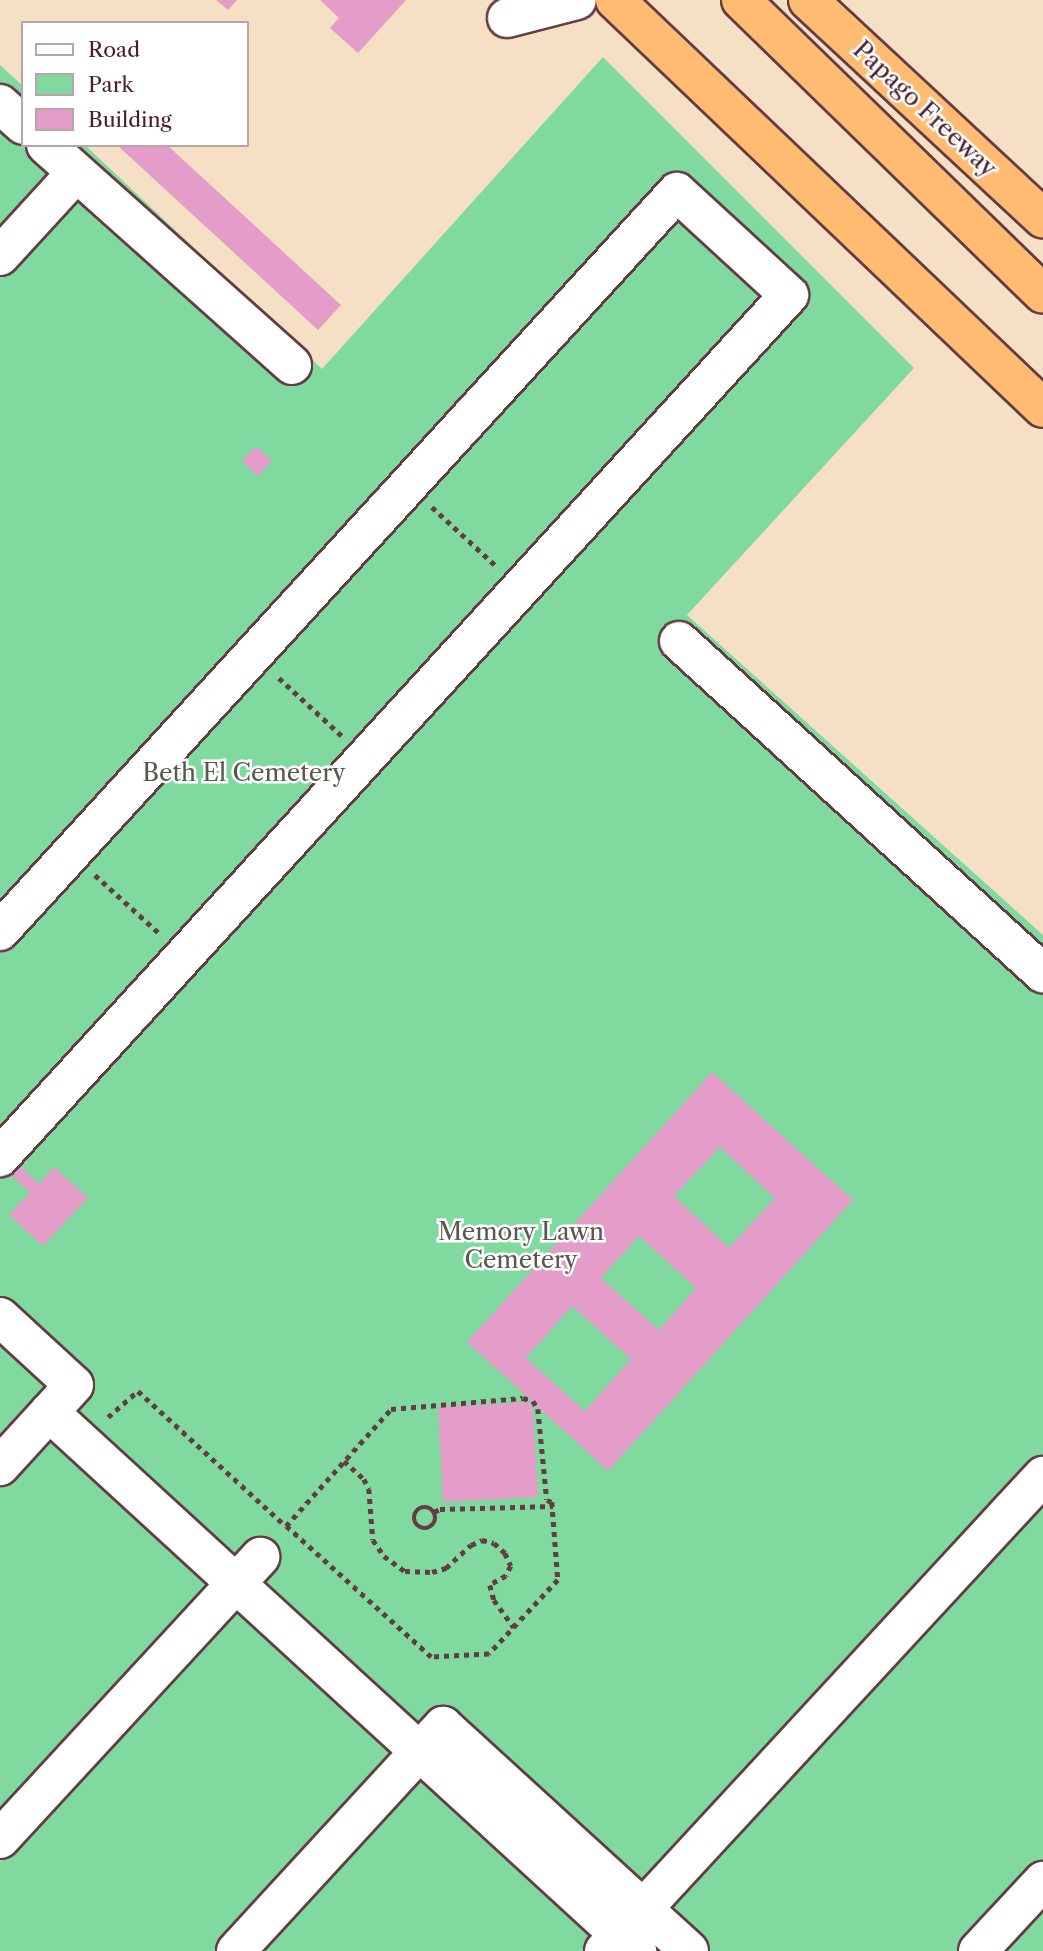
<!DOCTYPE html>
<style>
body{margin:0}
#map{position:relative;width:1043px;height:1951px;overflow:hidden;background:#f5dfc5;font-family:"Libre Caslon Text",serif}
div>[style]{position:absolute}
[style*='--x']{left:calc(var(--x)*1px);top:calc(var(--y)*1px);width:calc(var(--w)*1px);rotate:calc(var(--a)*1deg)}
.green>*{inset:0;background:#80daa0}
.building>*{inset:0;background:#e49cc9}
.path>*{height:4.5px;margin-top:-2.25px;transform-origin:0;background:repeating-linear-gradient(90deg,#643c42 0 5px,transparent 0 10px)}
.path>.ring{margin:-2.25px;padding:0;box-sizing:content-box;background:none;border:4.5px solid #643c42;border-radius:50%}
.roads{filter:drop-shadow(2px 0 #643c42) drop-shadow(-2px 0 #643c42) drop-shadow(0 2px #643c42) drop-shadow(0 -2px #643c42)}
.minor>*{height:38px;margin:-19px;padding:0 19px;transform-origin:19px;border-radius:19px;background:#fff}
.highway>*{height:38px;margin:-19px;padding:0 19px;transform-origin:19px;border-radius:19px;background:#febb71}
span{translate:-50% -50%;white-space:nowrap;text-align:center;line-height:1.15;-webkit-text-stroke:5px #fff;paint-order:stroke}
.street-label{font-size:24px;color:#4a1f2b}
.park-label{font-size:24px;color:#5a574e}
.legend{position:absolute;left:21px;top:21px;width:228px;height:126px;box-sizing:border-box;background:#fff;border:2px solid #b7a5aa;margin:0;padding:9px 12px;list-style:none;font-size:21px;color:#4a1f2b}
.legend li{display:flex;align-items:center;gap:14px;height:35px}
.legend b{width:35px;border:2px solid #b7a5aa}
</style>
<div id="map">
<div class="green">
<i style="clip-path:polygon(603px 57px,914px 368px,687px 615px,1043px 935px,1043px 1951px,0 1951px,0 65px,23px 86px,23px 145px,85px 145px,322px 369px)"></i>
</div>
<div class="building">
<i style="clip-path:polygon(216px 0,237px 0,228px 10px)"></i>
<i style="clip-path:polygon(320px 0,406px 0,358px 53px,330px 28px,339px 18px)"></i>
<i style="clip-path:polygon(117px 145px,167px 145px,341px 305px,318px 330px)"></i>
<i style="clip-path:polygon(256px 446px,272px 461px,258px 476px,242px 461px)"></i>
<i style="clip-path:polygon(evenodd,712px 1072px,853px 1200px,608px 1471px,467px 1342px,712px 1072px,720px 1147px,775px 1198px,729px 1248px,674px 1196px,720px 1147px,712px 1072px,639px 1236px,696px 1288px,659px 1330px,601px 1278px,639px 1236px,712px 1072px,572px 1306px,631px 1359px,585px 1411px,526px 1358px,572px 1306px)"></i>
<i style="clip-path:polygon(21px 1167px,39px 1184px,54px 1167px,88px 1198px,43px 1246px,9px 1215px,30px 1193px,12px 1176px)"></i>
<i style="clip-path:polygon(532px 1402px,538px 1497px,443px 1502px,438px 1407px)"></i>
</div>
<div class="path">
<i style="--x:432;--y:507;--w:86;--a:42.6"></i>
<i style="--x:279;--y:678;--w:86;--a:42.6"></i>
<i style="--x:95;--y:875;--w:86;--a:42.2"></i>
<i style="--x:108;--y:1417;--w:40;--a:-41"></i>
<i style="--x:138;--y:1391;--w:200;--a:42.4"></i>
<i style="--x:286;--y:1526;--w:157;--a:-48.1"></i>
<i style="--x:391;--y:1409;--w:132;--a:-4.8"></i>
<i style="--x:523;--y:1398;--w:10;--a:17"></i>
<i style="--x:533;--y:1401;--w:9;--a:58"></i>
<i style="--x:538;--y:1409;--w:91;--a:84.4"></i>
<i style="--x:547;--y:1500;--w:5;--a:22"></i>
<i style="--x:552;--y:1502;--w:78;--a:85.6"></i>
<i style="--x:558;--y:1580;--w:101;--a:133"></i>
<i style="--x:489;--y:1654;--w:58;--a:177"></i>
<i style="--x:431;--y:1657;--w:195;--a:-137.9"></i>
<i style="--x:344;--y:1461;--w:27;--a:42"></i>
<i style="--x:364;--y:1479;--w:11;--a:63"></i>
<i style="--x:369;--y:1489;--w:51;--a:85.5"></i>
<i style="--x:373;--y:1540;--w:19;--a:55"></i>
<i style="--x:384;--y:1556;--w:26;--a:36"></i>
<i style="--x:405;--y:1571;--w:27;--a:2"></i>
<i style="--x:432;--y:1572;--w:15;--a:-16"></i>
<i style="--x:446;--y:1568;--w:34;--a:-43"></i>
<i style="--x:471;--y:1545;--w:12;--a:-24"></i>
<i style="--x:482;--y:1540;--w:12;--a:14"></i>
<i style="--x:494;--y:1543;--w:15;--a:42"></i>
<i style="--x:505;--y:1553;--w:14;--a:65"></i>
<i style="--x:511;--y:1566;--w:11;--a:117"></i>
<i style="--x:506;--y:1576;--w:18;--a:151"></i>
<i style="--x:490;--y:1585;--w:16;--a:75"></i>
<i style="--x:494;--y:1600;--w:34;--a:54"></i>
<i class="ring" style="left:414px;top:1507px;width:17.5px;height:17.5px"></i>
<i style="--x:434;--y:1512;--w:7;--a:-27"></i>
<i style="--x:440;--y:1509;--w:113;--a:-1.5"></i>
</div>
<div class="roads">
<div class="minor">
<i style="--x:507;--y:18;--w:72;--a:-14.4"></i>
<i style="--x:0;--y:104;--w:31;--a:42"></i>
<i style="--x:46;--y:145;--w:330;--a:41.8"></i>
<i style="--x:0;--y:256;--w:113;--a:-47.5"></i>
<i style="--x:679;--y:641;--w:493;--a:42.4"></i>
<i style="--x:0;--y:931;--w:1002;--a:-47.51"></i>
<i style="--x:677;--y:192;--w:152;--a:42.6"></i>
<i style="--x:789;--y:295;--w:1169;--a:132.47"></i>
<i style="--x:0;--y:1317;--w:100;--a:42.6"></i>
<i style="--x:74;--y:1385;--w:110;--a:132.4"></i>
<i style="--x:49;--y:1412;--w:798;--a:42.51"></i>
<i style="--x:0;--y:1839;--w:384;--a:-47.3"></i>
<i style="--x:236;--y:1951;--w:306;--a:-47.4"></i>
<i style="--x:443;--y:1726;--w:333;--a:42.4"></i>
<i style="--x:604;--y:1951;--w:647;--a:-47.26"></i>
<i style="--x:978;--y:1951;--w:96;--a:-47.1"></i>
</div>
<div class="highway">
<i style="--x:615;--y:0;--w:591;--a:43.63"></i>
<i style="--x:741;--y:0;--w:421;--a:44.2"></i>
<i style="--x:808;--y:0;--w:321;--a:42.9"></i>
</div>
</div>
<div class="street-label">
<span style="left:925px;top:109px;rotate:43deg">Papago Freeway</span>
</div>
<div class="park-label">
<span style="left:244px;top:773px">Beth El Cemetery</span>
<span style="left:521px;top:1246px">Memory Lawn<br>Cemetery</span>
</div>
<ul class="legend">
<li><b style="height:9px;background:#fff"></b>Road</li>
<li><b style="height:19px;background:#80daa0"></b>Park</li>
<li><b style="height:19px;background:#e49cc9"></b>Building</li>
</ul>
</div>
